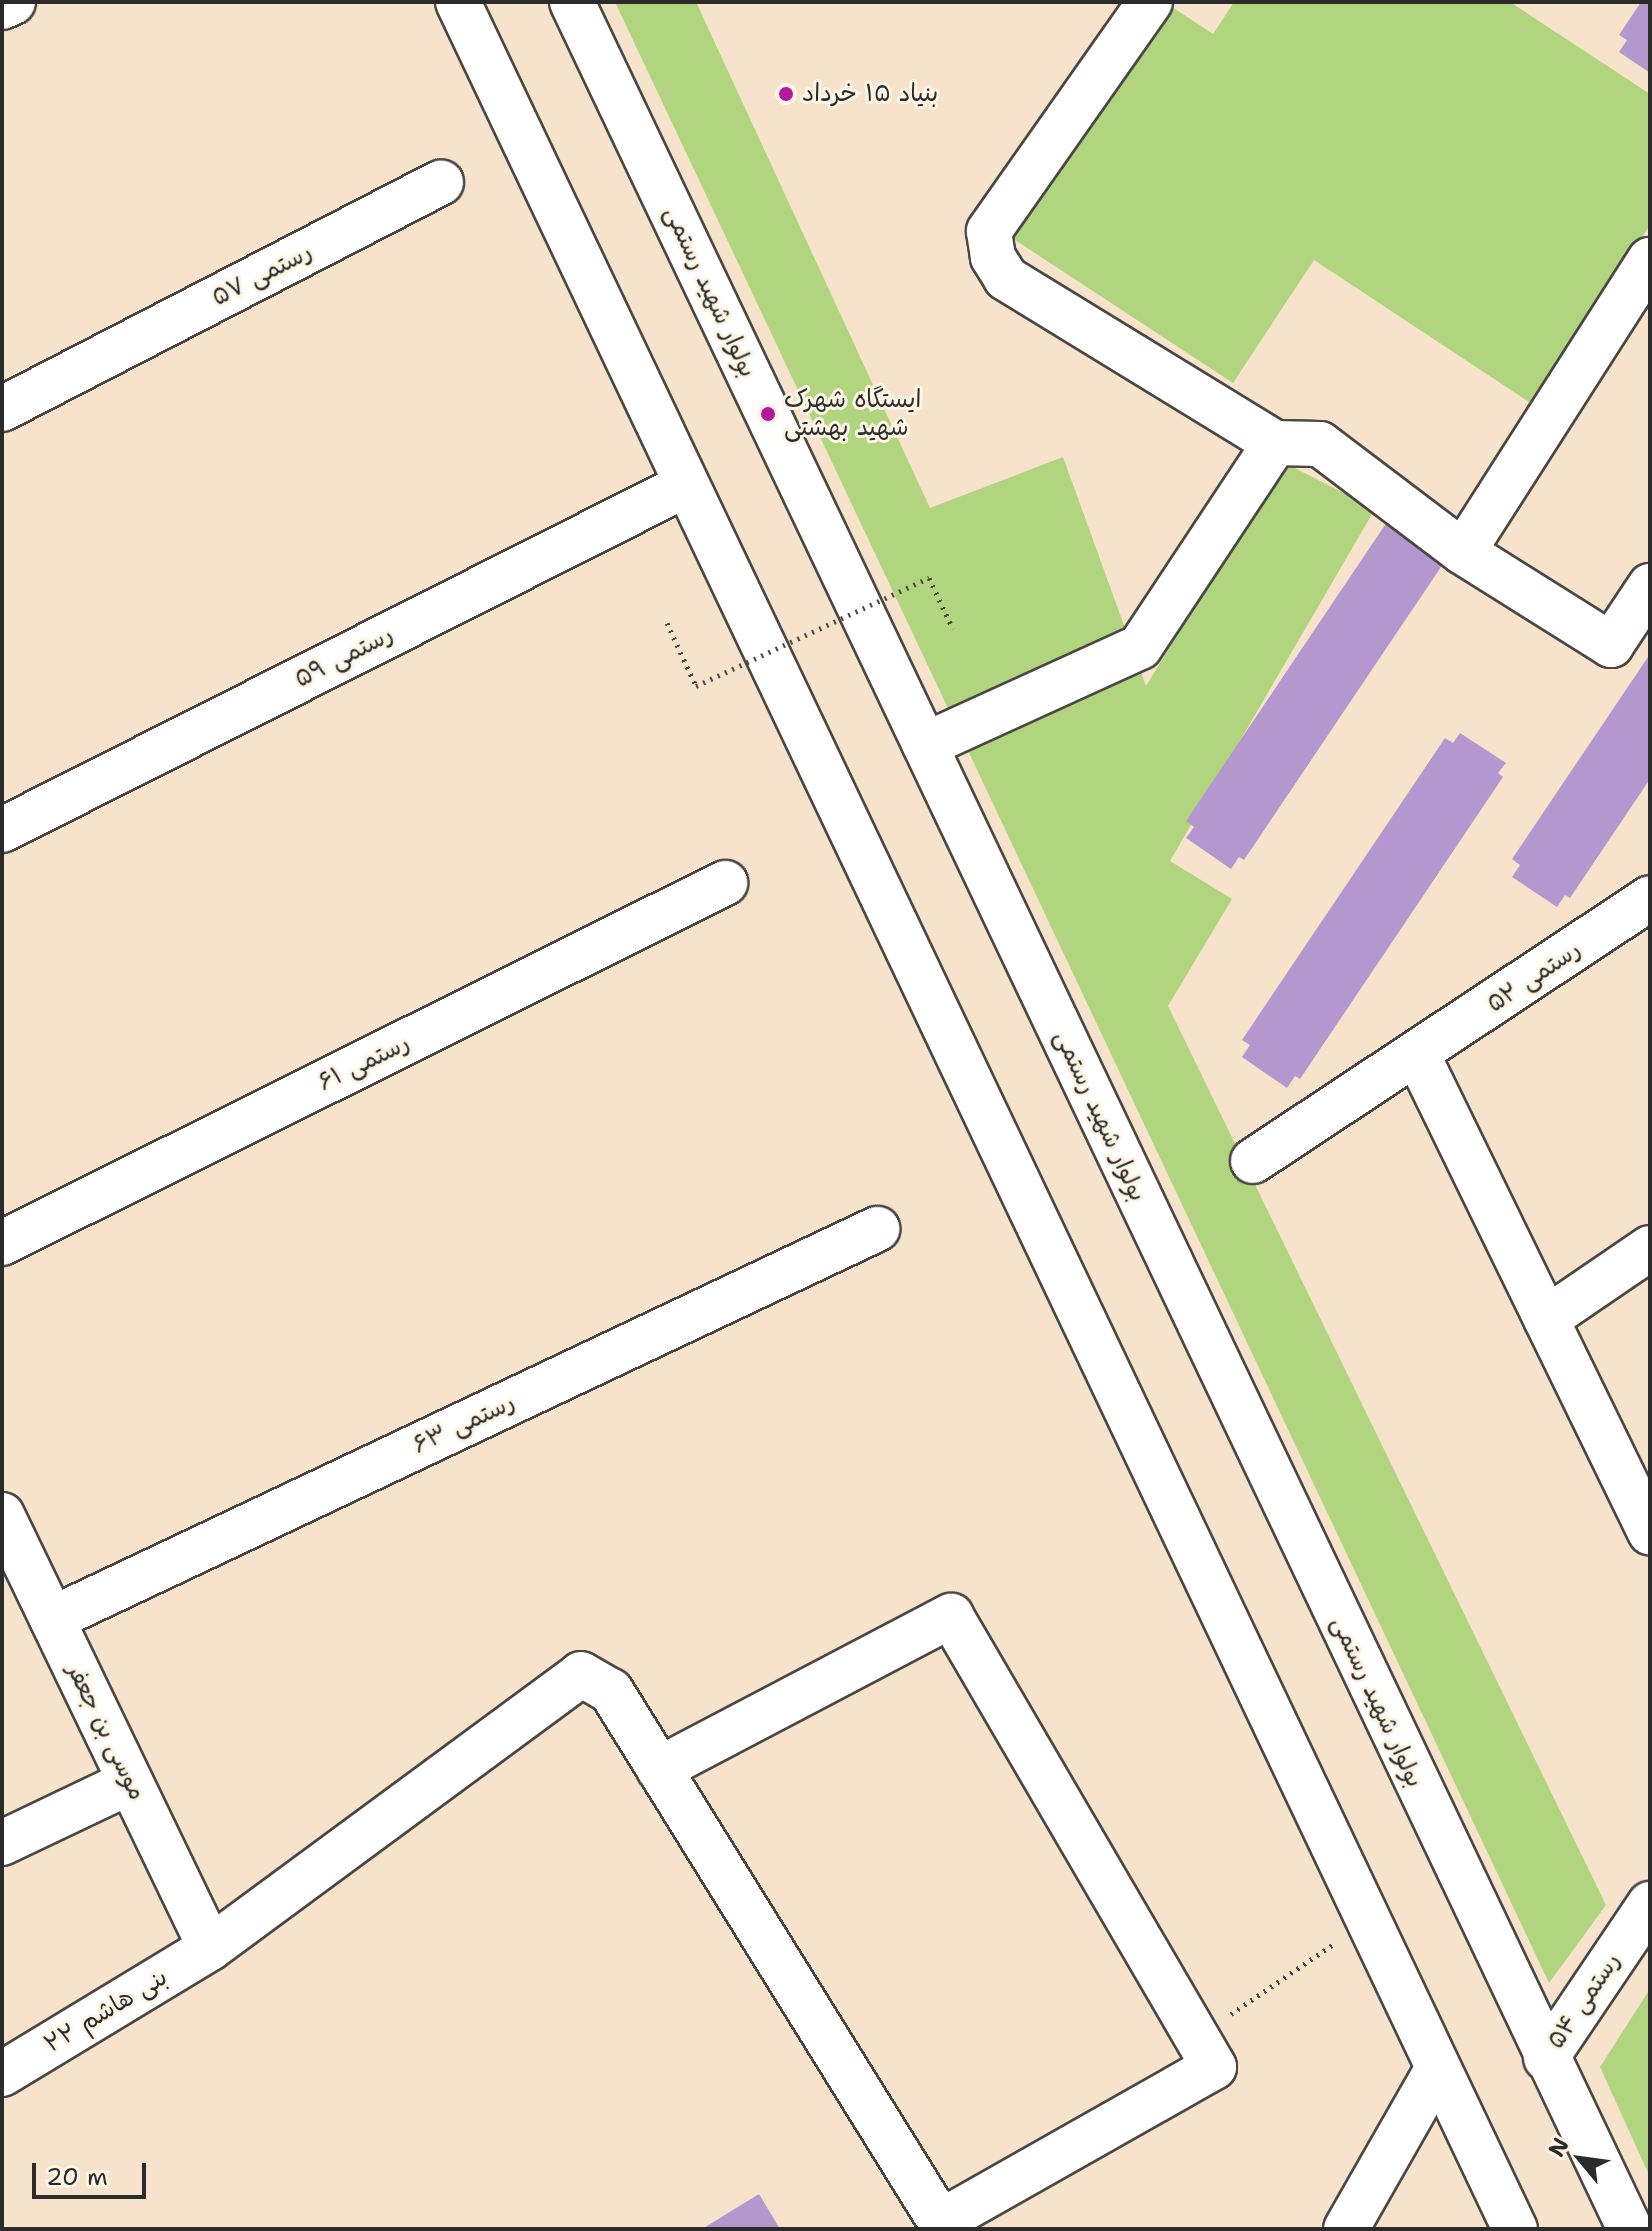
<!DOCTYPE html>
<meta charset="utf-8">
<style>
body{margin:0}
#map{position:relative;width:1652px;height:2231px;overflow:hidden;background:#f7e3cb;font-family:"Shantell Sans","Playpen Sans Arabic",sans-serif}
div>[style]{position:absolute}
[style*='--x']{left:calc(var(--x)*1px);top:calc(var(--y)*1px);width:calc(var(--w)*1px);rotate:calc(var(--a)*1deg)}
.green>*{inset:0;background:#b1d57e}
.building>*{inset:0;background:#b497ce}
.path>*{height:5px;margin-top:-2.5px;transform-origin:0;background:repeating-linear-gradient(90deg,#4a4743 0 2px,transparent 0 8px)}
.roads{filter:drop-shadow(2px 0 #4a4743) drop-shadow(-2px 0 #4a4743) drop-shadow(0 2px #4a4743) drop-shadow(0 -2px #4a4743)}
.minor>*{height:44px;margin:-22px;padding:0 22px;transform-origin:22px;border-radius:22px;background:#fff}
.major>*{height:44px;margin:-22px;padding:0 22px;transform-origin:22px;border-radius:22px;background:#fff}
.path-bridge>*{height:5px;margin-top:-2.5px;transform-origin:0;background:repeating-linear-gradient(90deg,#4a4743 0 2px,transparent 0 8px)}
.dots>*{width:22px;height:22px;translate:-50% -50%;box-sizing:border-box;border:4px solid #fcf5e5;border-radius:50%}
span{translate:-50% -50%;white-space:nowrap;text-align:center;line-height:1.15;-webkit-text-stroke:6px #fcf5e5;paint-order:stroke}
.poi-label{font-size:24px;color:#2b2b2b}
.left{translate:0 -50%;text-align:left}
.street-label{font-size:24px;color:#2b2b2b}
.frame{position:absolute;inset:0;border:4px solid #2b2b2b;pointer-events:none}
.north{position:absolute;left:1540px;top:2119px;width:80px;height:80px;-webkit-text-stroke:6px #fcf5e5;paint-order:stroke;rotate:299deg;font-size:22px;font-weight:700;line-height:32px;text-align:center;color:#2b2b2b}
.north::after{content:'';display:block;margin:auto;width:28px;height:36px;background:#2b2b2b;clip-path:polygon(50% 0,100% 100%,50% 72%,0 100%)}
.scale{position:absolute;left:32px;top:2163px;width:114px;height:36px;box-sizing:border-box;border:4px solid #2b2b2b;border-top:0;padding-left:10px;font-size:24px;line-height:28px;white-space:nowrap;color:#2b2b2b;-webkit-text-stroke:6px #fcf5e5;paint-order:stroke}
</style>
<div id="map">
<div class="green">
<i style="clip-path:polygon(615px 2px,696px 2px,930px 508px,1063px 457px,1146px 686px,1283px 462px,1375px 509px,1170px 861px,1232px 899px,1168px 1006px,1606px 1905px,1549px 1983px)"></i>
<i style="clip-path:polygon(1234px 2px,1510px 2px,1650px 94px,1650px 225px,1532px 404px,1314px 260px,1233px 383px,1012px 238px,1166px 3px,1213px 34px)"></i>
<i style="clip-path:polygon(1648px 1992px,1650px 1996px,1650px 2177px,1600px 2067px)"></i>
</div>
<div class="building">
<i style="clip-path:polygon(1641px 2px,1650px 2px,1650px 73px,1619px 52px,1627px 40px,1619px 35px)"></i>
<i style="clip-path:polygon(1389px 519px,1447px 558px,1244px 860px,1239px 857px,1231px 869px,1186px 838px,1194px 827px,1186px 821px)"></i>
<i style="clip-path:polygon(1650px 654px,1650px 779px,1570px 898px,1565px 895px,1557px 907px,1512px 877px,1520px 865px,1512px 859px)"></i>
<i style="clip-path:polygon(1460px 733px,1506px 763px,1498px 773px,1503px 777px,1300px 1079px,1295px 1076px,1287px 1088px,1242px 1057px,1250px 1045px,1242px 1040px,1445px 738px,1453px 743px)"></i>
<i style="clip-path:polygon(759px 2194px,780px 2229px,702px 2229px)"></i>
</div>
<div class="path">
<i style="--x:929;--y:578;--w:56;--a:64.8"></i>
<i style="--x:667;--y:623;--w:69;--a:65.3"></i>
<i style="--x:1231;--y:2014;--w:126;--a:-34.3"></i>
</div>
<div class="roads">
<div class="minor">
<i style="--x:2;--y:7;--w:12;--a:-24"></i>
<i style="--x:2;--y:409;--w:494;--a:-27.3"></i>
<i style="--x:1275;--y:443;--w:45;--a:1.3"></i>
<i style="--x:1320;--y:444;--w:179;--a:37.1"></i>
<i style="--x:1463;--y:552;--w:175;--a:32.1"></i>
<i style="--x:1611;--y:645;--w:71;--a:-56.5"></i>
<i style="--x:1463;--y:552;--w:347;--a:-57.4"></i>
<i style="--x:925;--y:745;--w:236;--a:-24.5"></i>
<i style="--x:1140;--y:647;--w:245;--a:-56.5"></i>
<i style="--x:1275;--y:443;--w:316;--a:-148.5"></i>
<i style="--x:1006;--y:278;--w:25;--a:-122"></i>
<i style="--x:993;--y:257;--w:26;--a:-99"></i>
<i style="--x:989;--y:231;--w:280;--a:-54.9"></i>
<i style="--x:2;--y:830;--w:766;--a:-26.77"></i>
<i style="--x:1418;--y:1056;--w:530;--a:64.02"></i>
<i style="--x:1253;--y:1161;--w:476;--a:-33.5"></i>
<i style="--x:2;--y:1243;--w:808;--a:-26.47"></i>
<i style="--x:1546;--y:1319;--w:126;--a:-34.3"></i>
<i style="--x:2;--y:1515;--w:480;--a:64.3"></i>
<i style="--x:52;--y:1619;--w:913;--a:-25.3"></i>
<i style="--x:659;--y:1769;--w:330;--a:-27.7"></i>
<i style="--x:951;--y:1616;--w:522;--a:59.75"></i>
<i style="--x:1214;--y:2067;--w:315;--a:150.5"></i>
<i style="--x:2;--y:1843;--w:142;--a:-25.5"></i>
<i style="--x:1546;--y:2058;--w:186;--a:-56"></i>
<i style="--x:2;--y:2074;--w:243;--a:-31.2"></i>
<i style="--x:210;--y:1948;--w:461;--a:-36.4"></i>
<i style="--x:581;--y:1674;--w:34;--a:30"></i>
<i style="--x:611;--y:1691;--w:633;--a:58.17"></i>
<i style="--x:1346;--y:2229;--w:185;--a:-60.3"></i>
</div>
<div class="major">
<i style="--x:458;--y:2;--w:2465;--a:64.61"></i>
<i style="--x:572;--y:2;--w:2466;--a:64.59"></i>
</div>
</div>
<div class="path-bridge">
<i style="--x:696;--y:686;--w:257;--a:-24.9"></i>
</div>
<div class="dots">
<i style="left:786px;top:94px;background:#b5179e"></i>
<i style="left:768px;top:414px;background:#b5179e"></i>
</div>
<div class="poi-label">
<span class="left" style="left:802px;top:94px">بنیاد ۱۵ خرداد</span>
<span class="left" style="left:784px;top:414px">ایستگاه شهرک<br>شهید بهشتی</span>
</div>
<div class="street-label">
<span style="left:262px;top:275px;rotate:-27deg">رستمی ۵۷</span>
<span style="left:710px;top:292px;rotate:65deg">بولوار شهید رستمی</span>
<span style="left:344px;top:657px;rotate:-27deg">رستمی ۵۹</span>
<span style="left:1534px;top:977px;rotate:-34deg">رستمی ۵۲</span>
<span style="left:364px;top:1063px;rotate:-26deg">رستمی ۶۱</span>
<span style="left:1100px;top:1116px;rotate:65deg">بولوار شهید رستمی</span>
<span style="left:464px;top:1424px;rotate:-25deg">رستمی ۶۳</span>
<span style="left:1377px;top:1702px;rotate:65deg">بولوار شهید رستمی</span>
<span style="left:106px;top:1732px;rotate:64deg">موسی بن جعفر</span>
<span style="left:1584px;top:2001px;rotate:-56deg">رستمی ۵۴</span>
<span style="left:106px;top:2011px;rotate:-31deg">بنی هاشم ۲۲</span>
</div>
<div class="frame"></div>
<div class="north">N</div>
<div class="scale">20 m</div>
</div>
